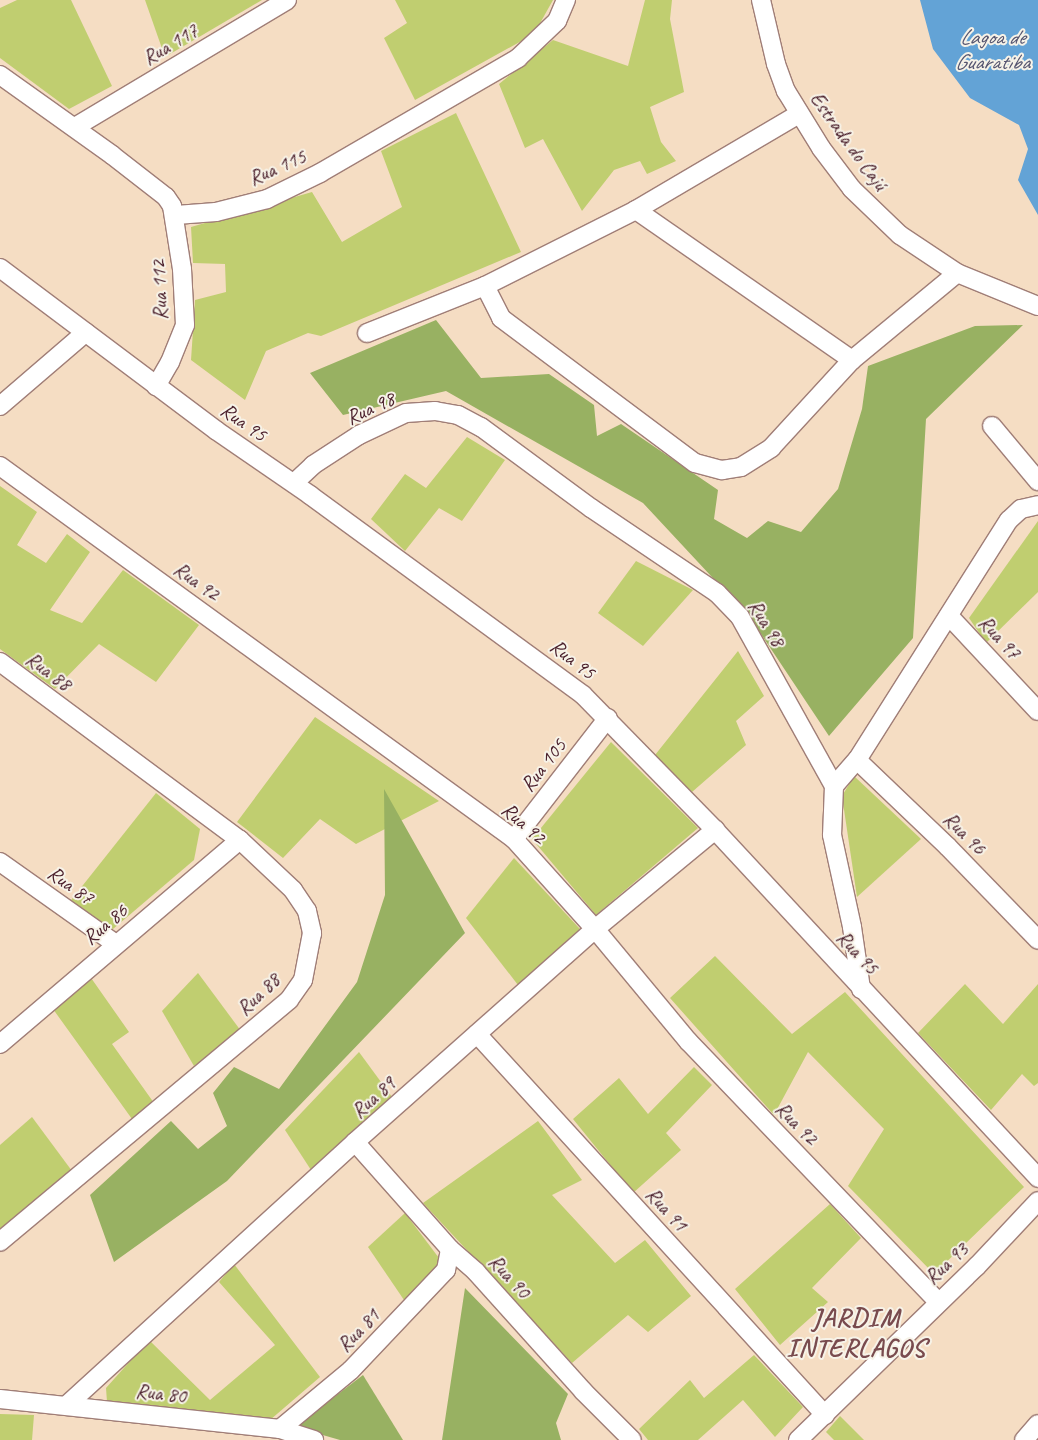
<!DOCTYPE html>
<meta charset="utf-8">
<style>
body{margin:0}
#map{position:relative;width:1038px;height:1440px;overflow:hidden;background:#f5ddc3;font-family:Caveat,sans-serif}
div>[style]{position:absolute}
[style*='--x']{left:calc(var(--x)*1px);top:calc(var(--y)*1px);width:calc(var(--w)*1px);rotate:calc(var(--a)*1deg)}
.green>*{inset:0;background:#c0ce70}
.forest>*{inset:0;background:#98b162}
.water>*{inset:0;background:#63a3d6}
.roads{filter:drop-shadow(1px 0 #a07e77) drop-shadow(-1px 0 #a07e77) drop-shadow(0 1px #a07e77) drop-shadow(0 -1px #a07e77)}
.street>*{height:18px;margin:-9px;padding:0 9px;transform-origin:9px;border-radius:9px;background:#fff}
span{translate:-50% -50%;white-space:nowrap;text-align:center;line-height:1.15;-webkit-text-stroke:4px #f7f3e8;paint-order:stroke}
.street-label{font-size:21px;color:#4a1f2b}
.water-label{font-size:22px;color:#54546f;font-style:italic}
.district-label{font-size:26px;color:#794b4e;font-weight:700;letter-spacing:1px}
</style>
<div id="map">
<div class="green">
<i style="clip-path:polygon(17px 0,71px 0,112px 86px,69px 109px,0 58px,0 8px)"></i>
<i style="clip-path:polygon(145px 0,262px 0,165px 57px)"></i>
<i style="clip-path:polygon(395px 0,553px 0,534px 34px,415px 100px,384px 38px,407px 23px)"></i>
<i style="clip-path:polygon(645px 0,672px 0,670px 19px,684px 92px,650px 107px,661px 142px,676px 161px,647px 174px,640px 161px,614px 170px,582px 211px,543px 139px,525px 148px,499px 84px,553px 40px,628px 66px)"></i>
<i style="clip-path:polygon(456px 113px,521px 252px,321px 336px,308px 333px,266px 351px,245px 400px,191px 360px,195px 300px,226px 292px,225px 264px,193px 263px,191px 227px,312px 192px,342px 242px,402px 207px,381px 151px)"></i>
<i style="clip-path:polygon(467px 437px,505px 460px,462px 521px,439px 508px,405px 551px,371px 519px,405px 474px,426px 488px)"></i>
<i style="clip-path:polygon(0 486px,37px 512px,17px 545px,46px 563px,67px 534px,90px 552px,50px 610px,82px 623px,123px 570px,199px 625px,156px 682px,99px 644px,55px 689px,0 649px)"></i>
<i style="clip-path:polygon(1038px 521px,1038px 592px,986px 643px,969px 618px)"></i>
<i style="clip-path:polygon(636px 561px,693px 590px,643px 646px,598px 613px)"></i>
<i style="clip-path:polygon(738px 651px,764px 696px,736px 721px,746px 745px,692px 792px,655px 755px)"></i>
<i style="clip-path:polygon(315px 717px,439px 801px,356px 844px,320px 819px,283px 858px,237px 822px)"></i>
<i style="clip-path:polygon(611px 742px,698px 828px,596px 915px,532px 839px)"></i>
<i style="clip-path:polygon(854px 776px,921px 839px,857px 897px,842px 796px)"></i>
<i style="clip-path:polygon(156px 793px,200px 829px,194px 860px,113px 929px,68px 904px)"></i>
<i style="clip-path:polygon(514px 858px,580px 929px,518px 985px,466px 918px)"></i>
<i style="clip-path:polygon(715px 956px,792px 1034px,845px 992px,1024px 1187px,934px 1274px,848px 1186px,884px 1129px,808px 1052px,774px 1115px,670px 998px)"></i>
<i style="clip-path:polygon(198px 973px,241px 1031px,194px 1066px,162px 1011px)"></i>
<i style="clip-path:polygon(89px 975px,129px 1032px,112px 1044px,154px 1103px,132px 1119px,53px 1009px)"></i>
<i style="clip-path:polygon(965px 984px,1003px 1024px,1038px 984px,1038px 1083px,1034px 1086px,1022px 1074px,991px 1110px,918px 1033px)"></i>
<i style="clip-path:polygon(359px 1052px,392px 1097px,311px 1170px,285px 1130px)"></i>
<i style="clip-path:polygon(694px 1067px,712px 1085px,666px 1133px,681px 1150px,633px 1193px,573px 1119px,619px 1078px,648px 1114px)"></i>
<i style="clip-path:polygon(32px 1117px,72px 1171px,0 1232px,0 1145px)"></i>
<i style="clip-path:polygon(538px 1121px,582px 1180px,552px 1195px,615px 1263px,645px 1240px,691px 1296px,648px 1332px,628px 1315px,572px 1363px,423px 1203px)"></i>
<i style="clip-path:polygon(830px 1204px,861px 1238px,812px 1288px,828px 1302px,780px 1345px,735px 1289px)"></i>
<i style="clip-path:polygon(405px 1213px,442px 1262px,404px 1300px,368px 1247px)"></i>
<i style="clip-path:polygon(234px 1264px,320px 1377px,270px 1420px,107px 1402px,106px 1388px,149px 1340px,210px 1400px,275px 1345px,219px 1282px)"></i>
<i style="clip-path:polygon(754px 1355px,803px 1407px,775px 1437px,743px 1400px,698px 1440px,648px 1440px,639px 1429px,690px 1380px,704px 1398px)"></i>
<i style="clip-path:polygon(0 1414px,34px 1415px,32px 1440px,0 1440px)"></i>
<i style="clip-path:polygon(840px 1416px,864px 1440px,834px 1440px,826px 1432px)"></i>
</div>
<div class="forest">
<i style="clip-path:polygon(436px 320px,481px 378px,549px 374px,594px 405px,597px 436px,621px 424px,718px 490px,714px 519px,747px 538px,768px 521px,801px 532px,838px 489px,862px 409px,868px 366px,975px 326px,1023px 325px,926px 419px,913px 638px,829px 736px,751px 619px,643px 503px,446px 391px,343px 415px,310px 373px)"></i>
<i style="clip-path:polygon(384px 789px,465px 933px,227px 1181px,114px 1262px,90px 1195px,171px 1121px,198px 1149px,227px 1126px,213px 1093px,234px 1067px,279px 1089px,357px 982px,385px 895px)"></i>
<i style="clip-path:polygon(465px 1288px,568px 1394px,556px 1423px,561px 1440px,442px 1440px)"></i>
<i style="clip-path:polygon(363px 1375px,403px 1440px,340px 1440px,295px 1427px)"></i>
</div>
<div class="water">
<i style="clip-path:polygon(920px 0,1038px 0,1038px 215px,1018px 180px,1028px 149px,1019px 125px,970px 98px,933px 49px)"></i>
</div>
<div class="roads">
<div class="street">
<i style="--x:761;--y:0;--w:66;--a:76.8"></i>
<i style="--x:776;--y:64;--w:29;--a:70"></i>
<i style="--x:786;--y:91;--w:67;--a:58.4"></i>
<i style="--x:821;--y:148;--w:51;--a:52.9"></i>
<i style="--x:852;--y:189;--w:66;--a:43.8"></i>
<i style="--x:900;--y:235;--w:69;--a:33.7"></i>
<i style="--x:957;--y:273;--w:87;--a:22.2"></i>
<i style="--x:0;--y:75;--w:138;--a:35.5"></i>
<i style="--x:112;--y:155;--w:68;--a:37.9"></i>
<i style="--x:166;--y:197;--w:11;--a:56"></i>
<i style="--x:172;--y:206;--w:64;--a:81"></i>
<i style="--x:182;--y:269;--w:56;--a:86.9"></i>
<i style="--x:185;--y:325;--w:40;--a:112"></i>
<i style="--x:170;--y:362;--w:28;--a:120"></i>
<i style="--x:75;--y:127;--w:247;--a:-30.9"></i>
<i style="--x:636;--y:210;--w:263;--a:34.8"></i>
<i style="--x:176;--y:215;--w:40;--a:-4.3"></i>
<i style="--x:216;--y:212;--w:53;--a:-14.3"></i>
<i style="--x:267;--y:199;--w:59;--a:-26.1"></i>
<i style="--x:320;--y:173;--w:229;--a:-30.1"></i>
<i style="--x:518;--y:58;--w:54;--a:-43.5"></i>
<i style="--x:557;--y:21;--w:23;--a:-67"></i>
<i style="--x:0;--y:268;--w:271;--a:36.9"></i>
<i style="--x:217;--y:431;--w:113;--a:34.5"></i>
<i style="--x:310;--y:495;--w:338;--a:36.2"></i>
<i style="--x:583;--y:695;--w:189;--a:45.6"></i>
<i style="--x:715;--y:830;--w:475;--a:47.1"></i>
<i style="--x:485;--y:286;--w:36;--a:63"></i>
<i style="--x:501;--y:318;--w:242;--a:36.8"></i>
<i style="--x:695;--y:463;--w:28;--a:15"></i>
<i style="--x:722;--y:470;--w:19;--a:-9"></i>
<i style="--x:741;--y:467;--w:36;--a:-32"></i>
<i style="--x:771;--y:448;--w:120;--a:-47.4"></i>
<i style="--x:852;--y:360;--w:136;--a:-39.6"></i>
<i style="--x:367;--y:333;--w:127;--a:-21.7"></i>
<i style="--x:485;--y:286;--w:169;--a:-26.7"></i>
<i style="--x:636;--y:210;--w:189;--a:-30.5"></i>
<i style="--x:0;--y:406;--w:113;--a:-40.7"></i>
<i style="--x:992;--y:426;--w:72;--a:50.1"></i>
<i style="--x:0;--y:466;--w:635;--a:35.97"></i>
<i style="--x:514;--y:839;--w:121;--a:48"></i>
<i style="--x:595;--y:929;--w:146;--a:50.3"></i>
<i style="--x:688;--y:1041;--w:361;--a:46.2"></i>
<i style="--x:294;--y:483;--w:26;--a:-43"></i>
<i style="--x:313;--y:465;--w:55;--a:-33.1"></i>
<i style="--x:359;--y:435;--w:52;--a:-25.1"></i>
<i style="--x:406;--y:413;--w:29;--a:-4"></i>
<i style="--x:435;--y:411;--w:23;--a:10"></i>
<i style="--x:458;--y:415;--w:26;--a:28"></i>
<i style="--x:481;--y:427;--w:137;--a:36.4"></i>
<i style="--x:591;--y:508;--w:152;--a:34"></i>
<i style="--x:717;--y:593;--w:33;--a:46"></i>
<i style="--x:740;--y:617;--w:193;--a:60.9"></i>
<i style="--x:949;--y:616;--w:130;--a:46.9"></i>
<i style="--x:0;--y:662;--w:299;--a:36.6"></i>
<i style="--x:240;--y:840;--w:73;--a:43.3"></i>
<i style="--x:293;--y:890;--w:25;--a:56"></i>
<i style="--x:307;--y:911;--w:23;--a:77"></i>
<i style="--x:312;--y:933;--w:48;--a:100.8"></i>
<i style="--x:303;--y:980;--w:24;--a:125"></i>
<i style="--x:289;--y:1000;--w:377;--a:140.1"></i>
<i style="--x:857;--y:760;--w:126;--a:43.7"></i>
<i style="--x:948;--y:847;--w:129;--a:45.9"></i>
<i style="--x:834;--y:786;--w:35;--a:-49"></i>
<i style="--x:857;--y:760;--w:284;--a:-57.7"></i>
<i style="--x:1009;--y:520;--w:16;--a:-43"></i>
<i style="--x:1021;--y:509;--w:17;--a:-13"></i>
<i style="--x:834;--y:786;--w:49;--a:92.3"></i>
<i style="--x:832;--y:835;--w:94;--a:77.7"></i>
<i style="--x:852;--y:927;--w:63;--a:81.7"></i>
<i style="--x:514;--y:839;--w:153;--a:-52.2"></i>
<i style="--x:0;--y:862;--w:142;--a:35.3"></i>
<i style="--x:477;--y:1034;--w:516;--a:47.59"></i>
<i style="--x:0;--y:1044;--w:315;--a:-40.4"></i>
<i style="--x:355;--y:1142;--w:143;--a:48.4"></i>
<i style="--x:450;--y:1249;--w:35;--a:41"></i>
<i style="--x:476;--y:1272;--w:160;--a:48"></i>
<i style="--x:583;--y:1391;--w:69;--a:45"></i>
<i style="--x:0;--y:1399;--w:282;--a:6.1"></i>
<i style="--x:280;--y:1429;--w:36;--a:18"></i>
<i style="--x:67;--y:1405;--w:390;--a:-42.4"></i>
<i style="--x:355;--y:1142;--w:321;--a:-41.6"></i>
<i style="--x:595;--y:929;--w:156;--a:-39.5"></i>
<i style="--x:280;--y:1429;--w:92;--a:-39.7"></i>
<i style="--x:351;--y:1370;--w:138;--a:-46.5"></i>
<i style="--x:446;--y:1270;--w:21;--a:-79"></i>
<i style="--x:798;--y:1440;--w:250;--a:-44.2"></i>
<i style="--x:977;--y:1266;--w:89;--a:-46.8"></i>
<i style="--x:1024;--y:1440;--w:21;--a:-49"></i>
</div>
</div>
<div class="street-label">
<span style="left:170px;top:44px;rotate:-31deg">Rua 117</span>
<span style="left:849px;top:141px;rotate:54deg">Estrada do Cajú</span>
<span style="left:277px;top:167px;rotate:-24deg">Rua 115</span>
<span style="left:159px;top:290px;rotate:-92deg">Rua 112</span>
<span style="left:370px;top:408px;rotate:-25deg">Rua 98</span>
<span style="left:244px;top:422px;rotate:35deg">Rua 95</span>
<span style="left:197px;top:581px;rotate:36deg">Rua 92</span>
<span style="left:767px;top:623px;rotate:58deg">Rua 98</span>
<span style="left:1000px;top:637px;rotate:47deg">Rua 97</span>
<span style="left:573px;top:659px;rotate:38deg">Rua 95</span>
<span style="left:49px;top:671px;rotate:36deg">Rua 88</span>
<span style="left:543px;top:765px;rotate:-52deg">Rua 105</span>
<span style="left:524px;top:823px;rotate:41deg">Rua 92</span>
<span style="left:965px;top:833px;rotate:45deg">Rua 96</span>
<span style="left:71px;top:885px;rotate:35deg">Rua 87</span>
<span style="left:105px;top:924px;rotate:-40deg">Rua 86</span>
<span style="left:858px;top:952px;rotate:47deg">Rua 95</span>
<span style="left:258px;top:994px;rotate:-44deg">Rua 88</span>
<span style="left:373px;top:1097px;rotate:-42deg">Rua 89</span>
<span style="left:797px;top:1123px;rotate:46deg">Rua 92</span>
<span style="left:667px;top:1209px;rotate:48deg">Rua 91</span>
<span style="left:946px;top:1263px;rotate:-43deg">Rua 93</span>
<span style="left:510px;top:1276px;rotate:47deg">Rua 90</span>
<span style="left:358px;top:1330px;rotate:-46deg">Rua 81</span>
<span style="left:161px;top:1393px;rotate:6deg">Rua 80</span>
</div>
<div class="water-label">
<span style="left:992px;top:50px">Lagoa de<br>Guaratiba</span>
</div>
<div class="district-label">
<span style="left:856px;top:1333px">JARDIM<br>INTERLAGOS</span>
</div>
</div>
